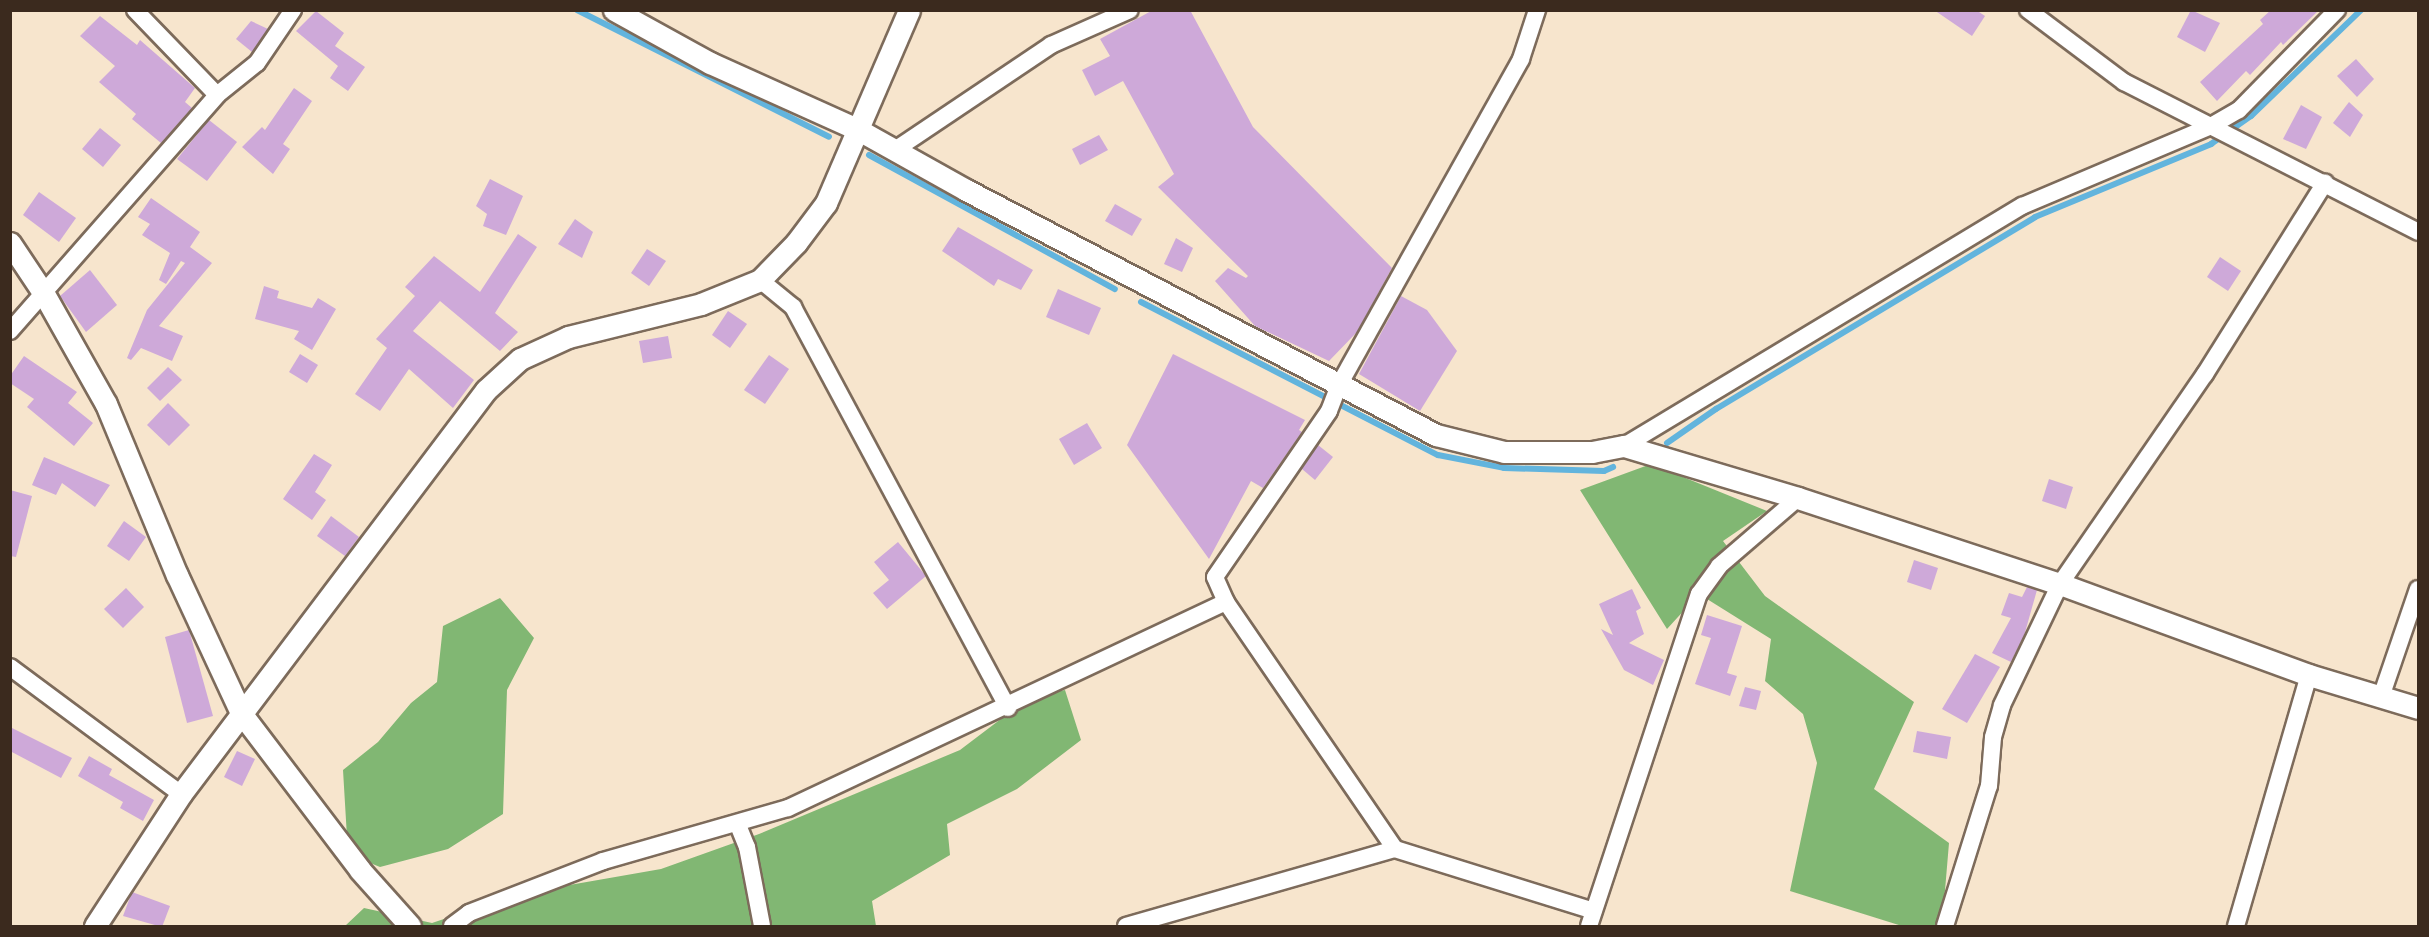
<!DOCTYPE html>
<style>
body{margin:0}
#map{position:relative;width:2429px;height:937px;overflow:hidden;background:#f7e5cd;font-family:Mali,sans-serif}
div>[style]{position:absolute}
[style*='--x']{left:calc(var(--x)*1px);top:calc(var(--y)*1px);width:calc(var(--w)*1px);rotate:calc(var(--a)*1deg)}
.forest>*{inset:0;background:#81b773}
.stream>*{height:6px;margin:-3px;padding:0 3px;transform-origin:3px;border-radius:3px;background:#62b4dd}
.building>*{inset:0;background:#cea9d9}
.roads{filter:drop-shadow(2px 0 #7d6b5b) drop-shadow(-2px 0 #7d6b5b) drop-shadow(0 2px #7d6b5b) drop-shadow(0 -2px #7d6b5b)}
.minor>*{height:16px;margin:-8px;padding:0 8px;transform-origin:8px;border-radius:8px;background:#fff}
.tertiary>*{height:21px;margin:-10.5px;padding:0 10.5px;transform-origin:10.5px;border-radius:10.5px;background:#fff}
span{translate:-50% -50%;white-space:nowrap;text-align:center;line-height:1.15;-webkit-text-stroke:4.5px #fcf5e5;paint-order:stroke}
.frame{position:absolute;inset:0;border:12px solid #3b2a1e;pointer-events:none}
</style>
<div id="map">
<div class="forest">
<i style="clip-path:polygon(1651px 464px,1767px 511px,1723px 541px,1765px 596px,1914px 702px,1874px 789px,1949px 843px,1942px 926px,1902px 926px,1790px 891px,1817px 763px,1803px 714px,1765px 681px,1771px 639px,1699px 594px,1667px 629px,1580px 490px)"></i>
<i style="clip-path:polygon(500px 598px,534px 638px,507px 690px,503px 814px,448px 849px,380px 867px,348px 854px,343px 770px,378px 742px,411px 703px,437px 682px,443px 626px)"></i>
<i style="clip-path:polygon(1065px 690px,1081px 740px,1017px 789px,947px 824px,950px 855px,872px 901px,876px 926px,345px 926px,364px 908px,432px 923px,518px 894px,661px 869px,759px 834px,960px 750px,1030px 697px)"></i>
</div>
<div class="stream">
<i style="--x:577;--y:10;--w:282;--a:26.7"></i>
<i style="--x:869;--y:155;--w:280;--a:28.6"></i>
<i style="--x:1141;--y:302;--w:334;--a:27.3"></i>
<i style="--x:1438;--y:455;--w:67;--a:11.1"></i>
<i style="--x:1504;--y:468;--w:100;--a:1.7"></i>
<i style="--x:1604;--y:471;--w:10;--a:-24"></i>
<i style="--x:1667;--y:443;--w:60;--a:-34.8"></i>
<i style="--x:1716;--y:409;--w:372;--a:-31"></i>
<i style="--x:2035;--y:217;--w:191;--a:-22.5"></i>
<i style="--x:2211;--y:144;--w:49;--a:-35"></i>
<i style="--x:2251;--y:116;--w:153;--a:-43.9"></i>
</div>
<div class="building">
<i style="clip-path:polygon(1153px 10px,1190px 10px,1253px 127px,1392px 268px,1357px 332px,1329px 361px,1255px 326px,1215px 281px,1228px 268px,1246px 278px,1248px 276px,1158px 187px,1174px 174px,1123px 81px,1095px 96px,1082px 70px,1110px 56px,1100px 39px)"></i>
<i style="clip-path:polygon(1934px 10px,1976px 10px,1985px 16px,1972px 36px)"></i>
<i style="clip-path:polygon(2191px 10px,2220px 23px,2205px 52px,2177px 37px)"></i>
<i style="clip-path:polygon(2271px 10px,2319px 10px,2283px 45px,2281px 42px,2250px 75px,2246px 71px,2217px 101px,2200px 82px,2263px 24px,2260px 20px)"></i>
<i style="clip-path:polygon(316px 11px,344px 33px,335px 46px,365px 67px,348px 91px,330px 78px,338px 66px,296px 31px)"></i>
<i style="clip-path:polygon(100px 16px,137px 45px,140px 40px,195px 88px,185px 102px,192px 108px,161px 143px,132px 119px,136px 114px,99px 82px,115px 66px,80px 36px)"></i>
<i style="clip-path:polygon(251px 21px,268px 29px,252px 52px,236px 39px)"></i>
<i style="clip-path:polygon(2356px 59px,2374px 79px,2357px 97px,2337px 76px)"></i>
<i style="clip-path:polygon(294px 88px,312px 101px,283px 144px,290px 149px,273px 174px,242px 147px,262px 127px,265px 130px)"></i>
<i style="clip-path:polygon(2349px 102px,2363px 115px,2350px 137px,2333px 123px)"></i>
<i style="clip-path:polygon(2301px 105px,2322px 117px,2306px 149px,2283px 139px)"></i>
<i style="clip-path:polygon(209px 120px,237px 142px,207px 181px,177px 159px)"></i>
<i style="clip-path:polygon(100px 128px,121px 145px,103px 167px,82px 149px)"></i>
<i style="clip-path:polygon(1099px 135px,1108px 150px,1080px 165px,1072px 149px)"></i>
<i style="clip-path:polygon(490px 179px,523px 196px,506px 235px,483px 226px,487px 214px,476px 206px)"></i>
<i style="clip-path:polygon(39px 192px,76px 218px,59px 242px,23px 215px)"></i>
<i style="clip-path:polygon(151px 198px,200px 232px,190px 247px,212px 263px,159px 326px,183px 336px,172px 361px,141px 348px,131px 360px,127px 358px,147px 310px,185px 263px,181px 261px,166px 284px,159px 280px,170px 253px,142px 235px,150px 224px,138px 217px)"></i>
<i style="clip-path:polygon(1115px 204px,1142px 219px,1132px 236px,1105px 221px)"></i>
<i style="clip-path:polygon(575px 219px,593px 232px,582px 258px,558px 244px)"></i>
<i style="clip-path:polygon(958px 227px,1033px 270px,1021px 290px,998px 279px,994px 286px,942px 251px)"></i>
<i style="clip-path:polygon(518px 234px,537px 247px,495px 313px,518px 332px,500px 351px,440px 301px,413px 331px,474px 380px,453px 408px,409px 369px,380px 411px,355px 394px,387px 348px,376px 339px,415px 296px,405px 287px,434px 256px,480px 292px)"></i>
<i style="clip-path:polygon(1176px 238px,1193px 248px,1182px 272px,1164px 264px)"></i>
<i style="clip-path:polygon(647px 249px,666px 261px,649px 286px,631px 273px)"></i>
<i style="clip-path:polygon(2220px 257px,2241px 271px,2228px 291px,2207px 277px)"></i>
<i style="clip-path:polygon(90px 270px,117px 305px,86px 332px,60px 296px)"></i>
<i style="clip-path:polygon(264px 286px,279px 291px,277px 298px,312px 308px,318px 298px,336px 309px,312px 350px,294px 339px,299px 331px,255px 319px)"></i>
<i style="clip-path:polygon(1058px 289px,1101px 308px,1089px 335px,1046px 317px)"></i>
<i style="clip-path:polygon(1401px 296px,1427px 310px,1457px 351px,1420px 411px,1359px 374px)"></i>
<i style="clip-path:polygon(728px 311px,747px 324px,730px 348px,712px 335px)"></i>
<i style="clip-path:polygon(668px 336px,672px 358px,643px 363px,639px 341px)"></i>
<i style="clip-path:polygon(300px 354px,318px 365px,307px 383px,289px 372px)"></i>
<i style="clip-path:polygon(1173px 354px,1305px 420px,1299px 430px,1302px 432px,1263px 488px,1251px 481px,1209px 559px,1127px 445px)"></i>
<i style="clip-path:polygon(769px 355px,789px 369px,765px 404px,744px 390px)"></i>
<i style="clip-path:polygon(24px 356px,77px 392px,68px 403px,93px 423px,74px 446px,27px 407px,34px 399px,10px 383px,10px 376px)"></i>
<i style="clip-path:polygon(168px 367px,182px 380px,160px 401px,147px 388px)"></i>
<i style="clip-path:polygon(168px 403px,190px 425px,169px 446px,147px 425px)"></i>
<i style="clip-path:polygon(1087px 423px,1102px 448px,1074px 465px,1059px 439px)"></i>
<i style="clip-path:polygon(1318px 445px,1333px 457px,1315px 480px,1302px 469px)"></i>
<i style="clip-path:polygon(314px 454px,332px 465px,315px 492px,326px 500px,312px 520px,283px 499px)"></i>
<i style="clip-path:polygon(44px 457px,110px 485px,95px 507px,62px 483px,56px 495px,32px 485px)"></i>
<i style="clip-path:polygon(2049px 479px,2073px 487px,2066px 509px,2042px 501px)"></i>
<i style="clip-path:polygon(10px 490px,32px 496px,16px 557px,10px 556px)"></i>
<i style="clip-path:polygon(331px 516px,359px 537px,345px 556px,317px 536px)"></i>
<i style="clip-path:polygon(124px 521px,146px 537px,129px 561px,107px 546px)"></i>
<i style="clip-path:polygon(898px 542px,926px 576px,887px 609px,873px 593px,889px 580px,874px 562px)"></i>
<i style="clip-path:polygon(1914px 560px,1938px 568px,1931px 590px,1907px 582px)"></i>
<i style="clip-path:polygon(2027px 587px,2037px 590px,2024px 636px,2011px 662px,1992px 653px,2011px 618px,2001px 615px,2009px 593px,2022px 597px)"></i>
<i style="clip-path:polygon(126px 588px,144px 607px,123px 628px,104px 609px)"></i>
<i style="clip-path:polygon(1632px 589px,1641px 608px,1636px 611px,1644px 634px,1629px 643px,1664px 660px,1653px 685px,1624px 670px,1601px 629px,1613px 635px,1599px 604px)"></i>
<i style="clip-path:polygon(1707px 615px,1742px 626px,1727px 673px,1737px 676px,1730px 696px,1695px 684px,1711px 638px,1701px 635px)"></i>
<i style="clip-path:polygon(189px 630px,213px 716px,187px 723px,165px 637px)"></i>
<i style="clip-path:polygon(1975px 654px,2000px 667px,1967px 723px,1942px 709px)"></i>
<i style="clip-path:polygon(1745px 687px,1761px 691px,1756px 710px,1739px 706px)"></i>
<i style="clip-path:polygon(10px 727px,72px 758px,61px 778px,10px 751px)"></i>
<i style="clip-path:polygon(1917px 731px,1951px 737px,1947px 759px,1913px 752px)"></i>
<i style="clip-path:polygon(237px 751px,255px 759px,242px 786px,224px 777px)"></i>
<i style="clip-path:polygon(89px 756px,112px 769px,109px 775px,154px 800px,143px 821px,120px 808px,123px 802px,78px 776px)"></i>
<i style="clip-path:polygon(132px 892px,170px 906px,162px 927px,123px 916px)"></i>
</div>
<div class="roads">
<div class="minor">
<i style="--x:135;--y:10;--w:118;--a:46"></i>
<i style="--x:2028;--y:10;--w:120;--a:36.9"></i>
<i style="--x:2124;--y:82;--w:330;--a:27"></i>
<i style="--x:895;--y:150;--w:188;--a:-33.9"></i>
<i style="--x:1051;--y:45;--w:86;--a:-23.9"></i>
<i style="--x:760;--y:280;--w:43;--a:39.3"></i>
<i style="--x:793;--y:307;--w:455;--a:61.8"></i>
<i style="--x:10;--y:331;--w:314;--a:-48.7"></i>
<i style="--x:217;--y:95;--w:51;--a:-38.7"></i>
<i style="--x:257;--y:63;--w:64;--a:-55.8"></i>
<i style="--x:1624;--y:446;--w:465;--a:-31.1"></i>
<i style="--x:2022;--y:206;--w:205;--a:-22.9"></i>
<i style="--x:2211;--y:126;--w:32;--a:-30"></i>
<i style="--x:2239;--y:110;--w:140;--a:-45.6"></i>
<i style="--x:10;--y:667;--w:213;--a:36.6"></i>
<i style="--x:2381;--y:697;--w:114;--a:-71.1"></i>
<i style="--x:738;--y:825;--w:24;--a:68"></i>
<i style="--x:747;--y:847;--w:80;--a:79.2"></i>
<i style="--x:1395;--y:849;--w:299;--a:-124.4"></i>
<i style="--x:1226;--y:602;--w:27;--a:-114"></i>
<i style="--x:1215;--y:577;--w:201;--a:-55.5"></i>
<i style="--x:1329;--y:411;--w:28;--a:-69"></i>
<i style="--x:1339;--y:385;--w:373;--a:-60.8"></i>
<i style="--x:1521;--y:59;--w:52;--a:-71.9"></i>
<i style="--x:452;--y:926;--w:21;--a:-37"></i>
<i style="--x:469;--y:913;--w:144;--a:-21.2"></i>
<i style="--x:603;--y:861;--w:192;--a:-16"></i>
<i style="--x:788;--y:808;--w:484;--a:-25.2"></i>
<i style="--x:1126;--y:926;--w:280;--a:-16"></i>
<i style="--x:1395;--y:849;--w:208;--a:17.3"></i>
<i style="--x:1589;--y:926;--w:350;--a:-71.7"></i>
<i style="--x:1699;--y:594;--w:34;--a:-54"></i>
<i style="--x:1719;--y:566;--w:104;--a:-40.7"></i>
<i style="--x:1945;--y:926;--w:147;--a:-72.6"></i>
<i style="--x:1989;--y:786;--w:49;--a:-85.3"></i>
<i style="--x:1993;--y:737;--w:33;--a:-74"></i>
<i style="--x:2002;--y:705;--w:134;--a:-64.4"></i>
<i style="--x:2060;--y:584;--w:255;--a:-55.4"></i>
<i style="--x:2205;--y:374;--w:226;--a:-57.9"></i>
<i style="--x:2236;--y:926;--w:261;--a:-73.8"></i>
</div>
<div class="tertiary">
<i style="--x:614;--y:10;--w:110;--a:28.9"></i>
<i style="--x:710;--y:63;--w:161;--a:24.2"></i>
<i style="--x:857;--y:129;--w:125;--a:29.2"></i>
<i style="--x:966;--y:190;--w:530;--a:27.53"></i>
<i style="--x:1436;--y:435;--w:70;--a:14"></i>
<i style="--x:1504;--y:452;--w:88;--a:0"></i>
<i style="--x:1592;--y:452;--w:33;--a:-11"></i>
<i style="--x:1624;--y:446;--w:182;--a:16.6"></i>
<i style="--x:1798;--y:498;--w:276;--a:18.2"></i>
<i style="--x:2060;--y:584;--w:265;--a:20.1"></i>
<i style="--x:2309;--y:675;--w:114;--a:16.8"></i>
<i style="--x:10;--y:243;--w:61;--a:56.3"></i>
<i style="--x:44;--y:294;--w:126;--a:60.6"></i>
<i style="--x:106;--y:404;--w:185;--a:67.5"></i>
<i style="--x:177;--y:575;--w:152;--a:65.1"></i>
<i style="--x:241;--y:713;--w:197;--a:52.8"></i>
<i style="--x:360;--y:870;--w:75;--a:48.2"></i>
<i style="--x:95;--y:926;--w:158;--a:-56.9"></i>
<i style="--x:181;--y:794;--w:506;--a:-52.95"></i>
<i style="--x:486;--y:390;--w:46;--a:-42.4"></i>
<i style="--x:520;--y:359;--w:53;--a:-24.6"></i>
<i style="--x:568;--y:337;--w:137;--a:-13.9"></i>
<i style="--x:701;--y:304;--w:64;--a:-22.1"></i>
<i style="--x:760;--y:280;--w:52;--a:-45.8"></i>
<i style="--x:796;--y:243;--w:50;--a:-53.1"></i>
<i style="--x:826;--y:203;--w:210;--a:-66.7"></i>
</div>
</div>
<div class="frame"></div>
</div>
